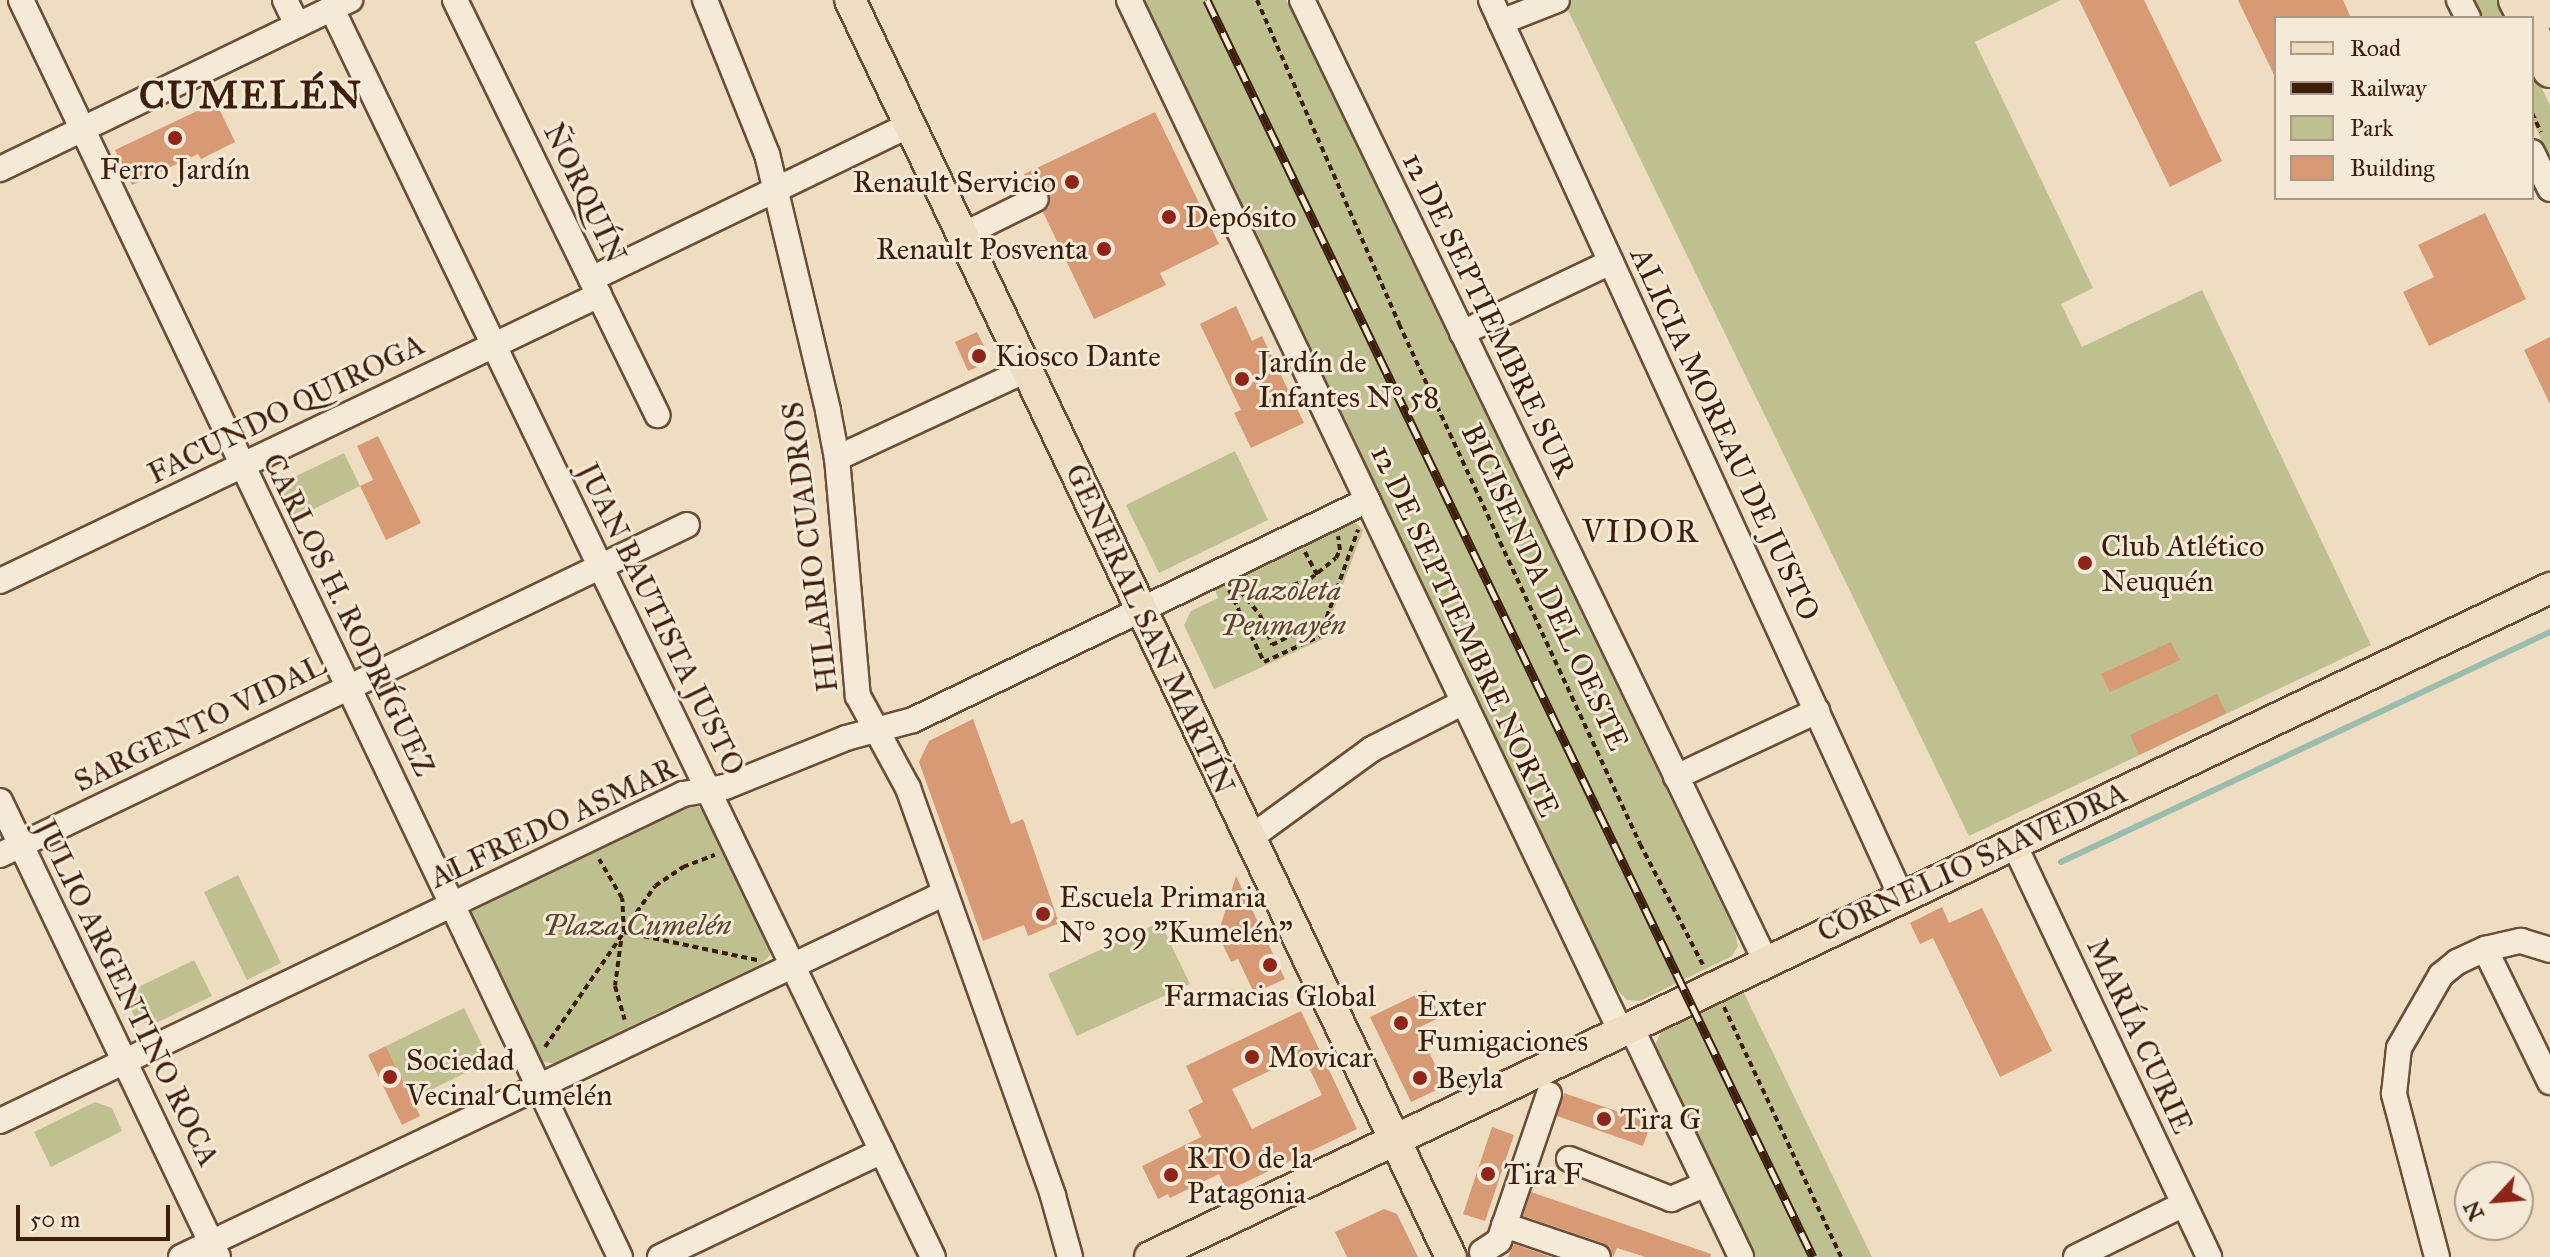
<!DOCTYPE html>
<meta charset="utf-8">
<style>
body{margin:0}
#map{position:relative;width:2550px;height:1257px;overflow:hidden;background:#efddc2;font-family:"IM FELL Great Primer",serif}
div>[style]{position:absolute}
[style*='--x']{left:calc(var(--x)*1px);top:calc(var(--y)*1px);width:calc(var(--w)*1px);rotate:calc(var(--a)*1deg)}
.green>*{inset:0;background:#bec090}
.stream>*{height:6px;margin:-3px;padding:0 3px;transform-origin:3px;border-radius:3px;background:#9bbdae}
.building>*{inset:0;background:#d89a74}
.path>*{height:4px;margin-top:-2px;transform-origin:0;background:repeating-linear-gradient(90deg,#3d1e0a 0 6px,transparent 0 10px)}
.roads{filter:drop-shadow(2px 0 #6a4e38) drop-shadow(-2px 0 #6a4e38) drop-shadow(0 2px #6a4e38) drop-shadow(0 -2px #6a4e38)}
.minor>*{height:24px;margin:-12px;padding:0 12px;transform-origin:12px;border-radius:12px;background:#f5e9d7}
.major>*{height:30px;margin:-15px;padding:0 15px;transform-origin:15px;border-radius:15px;background:#efddc2}
.highway>*{height:34px;margin:-17px;padding:0 17px;transform-origin:17px;border-radius:17px;background:#efddc2}
.rail>*{height:9px;margin-top:-4.5px;transform-origin:0;background:repeating-linear-gradient(90deg,#f5e9d7 0 18px,#3d1e0a 0 36px);box-sizing:border-box;border-block:2px solid #3d1e0a}
.dots>*{width:22px;height:22px;translate:-50% -50%;box-sizing:border-box;border:4px solid #f5e9d7;border-radius:50%}
span{translate:-50% -50%;white-space:nowrap;text-align:center;line-height:1.15;-webkit-text-stroke:6px #f5e9d7;paint-order:stroke}
.poi-label{font-size:30px;color:#3d1e0a}
.right{translate:-100% -50%;text-align:right}
.left{translate:0 -50%;text-align:left}
.street-label{font-size:30px;color:#3d1e0a}
.park-label{font-size:30px;color:#5d462c;font-style:italic}
.neighbourhood-label{font-size:32px;color:#3d1e0a;letter-spacing:2px}
.district-label{font-size:38px;color:#3d1e0a;font-weight:700;letter-spacing:2px}
.legend{position:absolute;left:2274px;top:16px;width:260px;height:184px;box-sizing:border-box;background:#f5e9d7;border:2px solid #ab9885;margin:0;padding:10px 14px;list-style:none;font-size:24px;color:#3d1e0a}
.legend li{display:flex;align-items:center;gap:16px;height:40px}
.legend b{width:40px;border:2px solid #ab9885}
.north{position:absolute;left:2454px;top:1161px;width:80px;height:80px;box-sizing:border-box;background:#f5e9d7;border:2px solid #ab9885;border-radius:50%;rotate:244deg;font-size:22px;font-weight:700;line-height:32px;text-align:center;color:#3d1e0a}
.north::after{content:'';display:block;margin:auto;width:28px;height:36px;background:#8f2418;clip-path:polygon(50% 0,100% 100%,50% 72%,0 100%)}
.scale{position:absolute;left:16px;top:1205px;width:154px;height:36px;box-sizing:border-box;border:4px solid #3d1e0a;border-top:0;padding-left:10px;font-size:24px;line-height:28px;white-space:nowrap;color:#3d1e0a;-webkit-text-stroke:6px #f5e9d7;paint-order:stroke}
</style>
<div id="map">
<div class="green">
<i style="clip-path:polygon(1143px 0,1286px 0,1735px 932px,1738px 946px,1732px 956px,1640px 1001px,1627px 1000px,1614px 986px)"></i>
<i style="clip-path:polygon(1563px 0,2061px 0,1975px 42px,2093px 288px,2061px 304px,2082px 347px,2202px 290px,2371px 645px,1969px 836px)"></i>
<i style="clip-path:polygon(2475px 0,2500px 0,2509px 18px,2484px 18px)"></i>
<i style="clip-path:polygon(2532px 67px,2550px 105px,2550px 158px,2532px 120px)"></i>
<i style="clip-path:polygon(1235px 451px,1268px 520px,1159px 573px,1126px 505px)"></i>
<i style="clip-path:polygon(344px 453px,360px 486px,292px 520px,280px 496px,288px 480px)"></i>
<i style="clip-path:polygon(1350px 523px,1356px 523px,1363px 530px,1323px 639px,1214px 689px,1184px 625px,1191px 611px,1218px 598px,1215px 589px)"></i>
<i style="clip-path:polygon(694px 803px,707px 814px,768px 942px,770px 955px,761px 964px,554px 1063px,540px 1062px,470px 911px)"></i>
<i style="clip-path:polygon(238px 875px,281px 963px,247px 980px,204px 892px)"></i>
<i style="clip-path:polygon(1160px 922px,1190px 984px,1077px 1036px,1048px 974px)"></i>
<i style="clip-path:polygon(194px 960px,212px 996px,152px 1025px,136px 1020px,124px 994px)"></i>
<i style="clip-path:polygon(1743px 991px,1872px 1257px,1752px 1257px,1654px 1047px,1661px 1032px)"></i>
<i style="clip-path:polygon(464px 1008px,490px 1061px,412px 1099px,386px 1046px)"></i>
<i style="clip-path:polygon(95px 1102px,112px 1108px,122px 1131px,51px 1167px,34px 1132px)"></i>
</div>
<div class="stream">
<i style="--x:2061;--y:862;--w:540;--a:-25.19"></i>
</div>
<div class="building">
<i style="clip-path:polygon(2079px 0,2144px 0,2222px 161px,2170px 187px)"></i>
<i style="clip-path:polygon(2238px 0,2343px 0,2351px 18px,2276px 18px,2276px 79px)"></i>
<i style="clip-path:polygon(216px 102px,235px 142px,201px 159px,198px 154px,132px 185px,115px 150px)"></i>
<i style="clip-path:polygon(1155px 112px,1219px 244px,1160px 273px,1166px 285px,1094px 319px,1043px 212px,1049px 207px,1050px 193px,1044px 186px,1030px 185px,1024px 174px)"></i>
<i style="clip-path:polygon(2485px 213px,2526px 299px,2429px 346px,2403px 292px,2434px 277px,2418px 245px)"></i>
<i style="clip-path:polygon(1236px 306px,1252px 341px,1262px 336px,1304px 423px,1251px 448px,1234px 413px,1241px 410px,1200px 324px)"></i>
<i style="clip-path:polygon(977px 332px,987px 352px,982px 365px,968px 371px,955px 342px)"></i>
<i style="clip-path:polygon(2550px 337px,2550px 404px,2524px 350px)"></i>
<i style="clip-path:polygon(378px 436px,421px 523px,386px 540px,360px 486px,373px 480px,357px 446px)"></i>
<i style="clip-path:polygon(2171px 642px,2180px 660px,2110px 692px,2101px 674px)"></i>
<i style="clip-path:polygon(2217px 694px,2226px 713px,2139px 755px,2130px 735px)"></i>
<i style="clip-path:polygon(973px 719px,1011px 824px,1023px 819px,1059px 923px,1028px 936px,1024px 925px,983px 941px,919px 762px,929px 741px)"></i>
<i style="clip-path:polygon(1236px 876px,1285px 979px,1254px 993px,1238px 959px,1231px 962px,1218px 934px)"></i>
<i style="clip-path:polygon(1942px 907px,1949px 923px,1982px 908px,2052px 1051px,2000px 1077px,1933px 938px,1920px 944px,1910px 923px)"></i>
<i style="clip-path:polygon(1426px 990px,1441px 1017px,1418px 1028px,1445px 1086px,1411px 1102px,1370px 1017px)"></i>
<i style="clip-path:polygon(evenodd,1301px 1011px,1357px 1129px,1227px 1191px,1219px 1174px,1170px 1198px,1168px 1194px,1158px 1199px,1142px 1166px,1201px 1137px,1188px 1110px,1203px 1102px,1186px 1066px,1301px 1011px,1303px 1055px,1322px 1095px,1252px 1129px,1232px 1089px,1303px 1055px)"></i>
<i style="clip-path:polygon(386px 1046px,420px 1116px,402px 1125px,368px 1055px)"></i>
<i style="clip-path:polygon(1564px 1093px,1651px 1123px,1643px 1146px,1557px 1116px)"></i>
<i style="clip-path:polygon(1492px 1127px,1514px 1135px,1485px 1221px,1463px 1214px)"></i>
<i style="clip-path:polygon(1531px 1192px,1711px 1254px,1710px 1257px,1645px 1257px,1617px 1248px,1613px 1257px,1610px 1248px,1603px 1243px,1523px 1216px)"></i>
<i style="clip-path:polygon(1384px 1209px,1397px 1214px,1418px 1257px,1347px 1257px,1335px 1232px)"></i>
<i style="clip-path:polygon(1514px 1244px,1551px 1257px,1508px 1257px)"></i>
</div>
<div class="path">
<i style="--x:1257;--y:0;--w:354;--a:66.3"></i>
<i style="--x:1399;--y:324;--w:573;--a:65.13"></i>
<i style="--x:1640;--y:844;--w:139;--a:62.5"></i>
<i style="--x:2532;--y:113;--w:21;--a:65"></i>
<i style="--x:1305;--y:552;--w:26;--a:62"></i>
<i style="--x:1236;--y:589;--w:38;--a:5"></i>
<i style="--x:1274;--y:592;--w:38;--a:-20"></i>
<i style="--x:1310;--y:579;--w:33;--a:-39"></i>
<i style="--x:1336;--y:558;--w:9;--a:-63"></i>
<i style="--x:1340;--y:550;--w:14;--a:-98"></i>
<i style="--x:1229;--y:590;--w:80;--a:64.1"></i>
<i style="--x:1264;--y:662;--w:62;--a:-24.9"></i>
<i style="--x:1320;--y:636;--w:113;--a:-70.3"></i>
<i style="--x:1240;--y:591;--w:31;--a:50"></i>
<i style="--x:1260;--y:615;--w:32;--a:68"></i>
<i style="--x:1272;--y:645;--w:59;--a:-27"></i>
<i style="--x:625;--y:929;--w:52;--a:-55.1"></i>
<i style="--x:655;--y:886;--w:34;--a:-34"></i>
<i style="--x:683;--y:867;--w:34;--a:-21"></i>
<i style="--x:624;--y:932;--w:136;--a:11.9"></i>
<i style="--x:621;--y:941;--w:45;--a:97.6"></i>
<i style="--x:615;--y:986;--w:35;--a:74"></i>
<i style="--x:1724;--y:1007;--w:276;--a:64.9"></i>
<i style="--x:545;--y:1047;--w:140;--a:-55.5"></i>
<i style="--x:624;--y:932;--w:34;--a:-93"></i>
<i style="--x:622;--y:898;--w:45;--a:-120.5"></i>
</div>
<div class="roads">
<div class="minor">
<i style="--x:21;--y:0;--w:1392;--a:64.52"></i>
<i style="--x:285;--y:0;--w:28;--a:64"></i>
<i style="--x:455;--y:0;--w:462;--a:64"></i>
<i style="--x:705;--y:0;--w:166;--a:68.1"></i>
<i style="--x:767;--y:154;--w:264;--a:76.6"></i>
<i style="--x:828;--y:411;--w:48;--a:79.2"></i>
<i style="--x:837;--y:458;--w:239;--a:85"></i>
<i style="--x:858;--y:696;--w:105;--a:61.5"></i>
<i style="--x:908;--y:788;--w:433;--a:70.4"></i>
<i style="--x:1053;--y:1196;--w:63;--a:74.4"></i>
<i style="--x:1129;--y:0;--w:1141;--a:64.51"></i>
<i style="--x:1302;--y:0;--w:1066;--a:64.25"></i>
<i style="--x:1491;--y:0;--w:985;--a:65.41"></i>
<i style="--x:2459;--y:0;--w:20;--a:63"></i>
<i style="--x:332;--y:9;--w:1385;--a:64.29"></i>
<i style="--x:1501;--y:22;--w:60;--a:-21.4"></i>
<i style="--x:2532;--y:152;--w:41;--a:64.1"></i>
<i style="--x:0;--y:169;--w:389;--a:-25.8"></i>
<i style="--x:963;--y:235;--w:81;--a:-26.3"></i>
<i style="--x:591;--y:279;--w:354;--a:-25.8"></i>
<i style="--x:1462;--y:333;--w:165;--a:-25.5"></i>
<i style="--x:837;--y:458;--w:209;--a:-24.9"></i>
<i style="--x:0;--y:581;--w:664;--a:-25.52"></i>
<i style="--x:1676;--y:777;--w:156;--a:-25.1"></i>
<i style="--x:0;--y:801;--w:505;--a:64.45"></i>
<i style="--x:1250;--y:838;--w:151;--a:-36.1"></i>
<i style="--x:1372;--y:749;--w:103;--a:-27.1"></i>
<i style="--x:2013;--y:842;--w:459;--a:64.7"></i>
<i style="--x:0;--y:855;--w:762;--a:-25.66"></i>
<i style="--x:2485;--y:949;--w:148;--a:64"></i>
<i style="--x:1630;--y:1025;--w:257;--a:64.4"></i>
<i style="--x:0;--y:1121;--w:757;--a:-25.58"></i>
<i style="--x:683;--y:794;--w:43;--a:-9.5"></i>
<i style="--x:725;--y:787;--w:131;--a:-22"></i>
<i style="--x:846;--y:738;--w:69;--a:-15"></i>
<i style="--x:913;--y:720;--w:505;--a:-25.8"></i>
<i style="--x:1569;--y:1159;--w:110;--a:21.4"></i>
<i style="--x:1671;--y:1199;--w:38;--a:-23"></i>
<i style="--x:1504;--y:1225;--w:99;--a:18.8"></i>
<i style="--x:1482;--y:1252;--w:20;--a:-33"></i>
<i style="--x:1499;--y:1241;--w:155;--a:-71.2"></i>
<i style="--x:181;--y:1257;--w:846;--a:-25.47"></i>
<i style="--x:660;--y:1257;--w:246;--a:-25.5"></i>
<i style="--x:2076;--y:1257;--w:120;--a:-26.1"></i>
<i style="--x:2437;--y:1257;--w:169;--a:-104.8"></i>
<i style="--x:2394;--y:1094;--w:46;--a:-83.8"></i>
<i style="--x:2399;--y:1048;--w:84;--a:-60.1"></i>
<i style="--x:2441;--y:975;--w:21;--a:-39"></i>
<i style="--x:2457;--y:962;--w:31;--a:-25"></i>
<i style="--x:2485;--y:949;--w:37;--a:-13"></i>
<i style="--x:2521;--y:941;--w:30;--a:17"></i>
</div>
<div class="major">
<i style="--x:850;--y:0;--w:1393;--a:64.45"></i>
<i style="--x:1150;--y:1257;--w:1552;--a:-25.54"></i>
</div>
<div class="highway">
<i style="--x:2516;--y:0;--w:20;--a:63"></i>
<i style="--x:2545;--y:0;--w:12;--a:66"></i>
<i style="--x:2532;--y:33;--w:41;--a:64.1"></i>
</div>
</div>
<div class="rail">
<i style="--x:1207;--y:0;--w:1395;--a:64.26"></i>
</div>
<div class="dots">
<i style="left:175px;top:138px;background:#8f2418"></i>
<i style="left:1072px;top:182px;background:#8f2418"></i>
<i style="left:1169px;top:217px;background:#8f2418"></i>
<i style="left:1104px;top:249px;background:#8f2418"></i>
<i style="left:979px;top:356px;background:#8f2418"></i>
<i style="left:1242px;top:379px;background:#8f2418"></i>
<i style="left:2085px;top:563px;background:#8f2418"></i>
<i style="left:1043px;top:914px;background:#8f2418"></i>
<i style="left:1270px;top:965px;background:#8f2418"></i>
<i style="left:1401px;top:1023px;background:#8f2418"></i>
<i style="left:1252px;top:1057px;background:#8f2418"></i>
<i style="left:390px;top:1077px;background:#8f2418"></i>
<i style="left:1420px;top:1078px;background:#8f2418"></i>
<i style="left:1604px;top:1119px;background:#8f2418"></i>
<i style="left:1488px;top:1174px;background:#8f2418"></i>
<i style="left:1171px;top:1175px;background:#8f2418"></i>
</div>
<div class="poi-label">
<span style="left:175px;top:169px">Ferro Jardín</span>
<span class="right" style="left:1056px;top:182px">Renault Servicio</span>
<span class="left" style="left:1185px;top:217px">Depósito</span>
<span class="right" style="left:1088px;top:249px">Renault Posventa</span>
<span class="left" style="left:995px;top:356px">Kiosco Dante</span>
<span class="left" style="left:1258px;top:379px">Jardín de<br>Infantes N° 58</span>
<span class="left" style="left:2101px;top:563px">Club Atlético<br>Neuquén</span>
<span class="left" style="left:1059px;top:914px">Escuela Primaria<br>N° 309 "Kumelén"</span>
<span style="left:1270px;top:996px">Farmacias Global</span>
<span class="left" style="left:1417px;top:1023px">Exter<br>Fumigaciones</span>
<span class="left" style="left:1268px;top:1057px">Movicar</span>
<span class="left" style="left:406px;top:1077px">Sociedad<br>Vecinal Cumelén</span>
<span class="left" style="left:1436px;top:1078px">Beyla</span>
<span class="left" style="left:1620px;top:1119px">Tira G</span>
<span class="left" style="left:1187px;top:1175px">RTO de la<br>Patagonia</span>
<span class="left" style="left:1504px;top:1174px">Tira F</span>
</div>
<div class="street-label">
<span style="left:585px;top:193px;rotate:64deg">ÑORQUÍN</span>
<span style="left:1489px;top:315px;rotate:64deg">12 DE SEPTIEMBRE SUR</span>
<span style="left:286px;top:409px;rotate:-26deg">FACUNDO QUIROGA</span>
<span style="left:1725px;top:434px;rotate:65deg">ALICIA MOREAU DE JUSTO</span>
<span style="left:810px;top:547px;rotate:-97deg">HILARIO CUADROS</span>
<span style="left:1545px;top:587px;rotate:65deg">BICISENDA DEL OESTE</span>
<span style="left:349px;top:615px;rotate:64deg">CARLOS H. RODRÍGUEZ</span>
<span style="left:661px;top:619px;rotate:64deg">JUAN BAUTISTA JUSTO</span>
<span style="left:1150px;top:629px;rotate:65deg">GENERAL SAN MARTÍN</span>
<span style="left:1465px;top:631px;rotate:65deg">12 DE SEPTIEMBRE NORTE</span>
<span style="left:200px;top:723px;rotate:-26deg">SARGENTO VIDAL</span>
<span style="left:553px;top:823px;rotate:-25deg">ALFREDO ASMAR</span>
<span style="left:1972px;top:862px;rotate:-25deg">CORNELIO SAAVEDRA</span>
<span style="left:127px;top:993px;rotate:64deg">JULIO ARGENTINO ROCA</span>
<span style="left:2140px;top:1036px;rotate:65deg">MARÍA CURIE</span>
</div>
<div class="park-label">
<span style="left:1283px;top:607px">Plazoleta<br>Peumayén</span>
<span style="left:637px;top:925px">Plaza Cumelén</span>
</div>
<div class="neighbourhood-label">
<span style="left:1641px;top:532px">VIDOR</span>
</div>
<div class="district-label">
<span style="left:251px;top:96px">CUMELÉN</span>
</div>
<ul class="legend">
<li><b style="height:10px;background:#efddc2"></b>Road</li>
<li><b style="height:10px;background:#3d1e0a"></b>Railway</li>
<li><b style="height:22px;background:#bec090"></b>Park</li>
<li><b style="height:22px;background:#d89a74"></b>Building</li>
</ul>
<div class="north">N</div>
<div class="scale">50 m</div>
</div>
